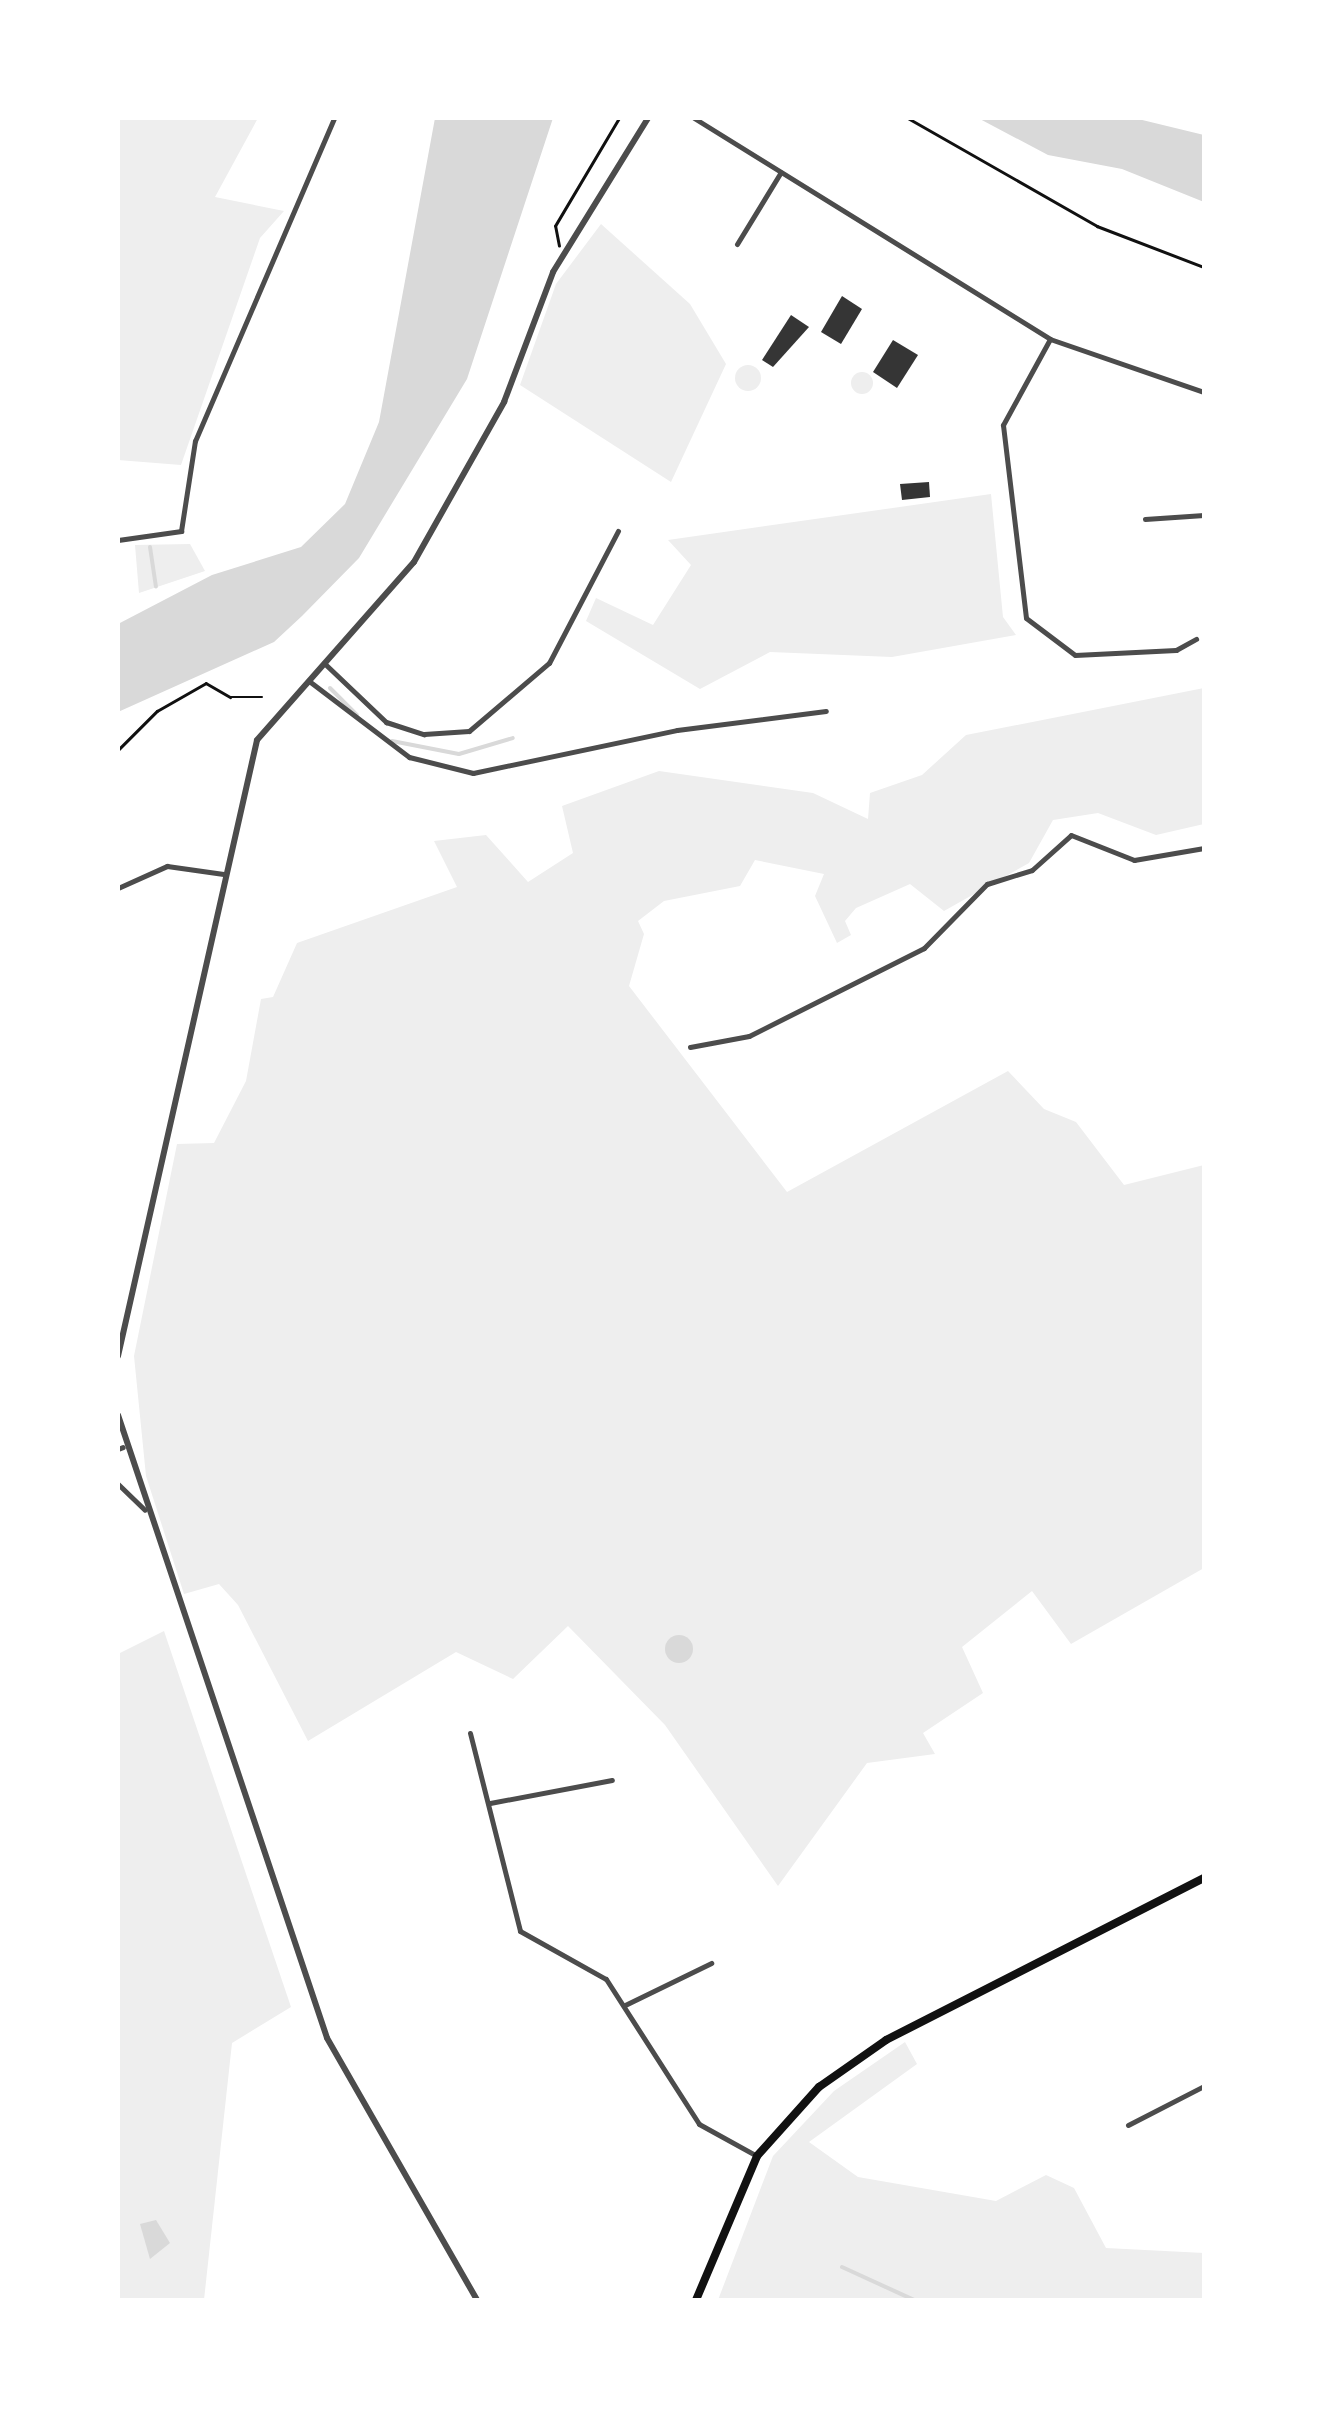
<!DOCTYPE html>
<style>
body{margin:0}
#map{position:relative;width:1322px;height:2418px;overflow:hidden;background:#fff;font-family:Roboto,sans-serif}
div>[style]{position:absolute}
[style*='--x']{left:calc(var(--x)*1px);top:calc(var(--y)*1px);width:calc(var(--w)*1px);rotate:calc(var(--a)*1deg)}
.green>*{inset:0;background:#eee}
.round{border-radius:50%}
.water>*{inset:0;background:#d9d9d9}
.stream>*{height:4px;margin:-2px;padding:0 2px;transform-origin:2px;border-radius:2px;background:#d9d9d9}
.building>*{inset:0;background:#353535}
.path>*{height:2.5px;margin:-1.25px;padding:0 1.25px;transform-origin:1.25px;border-radius:1.25px;background:#111}
.minor>*{height:5px;margin:-2.5px;padding:0 2.5px;transform-origin:2.5px;border-radius:2.5px;background:#4c4c4c}
.tertiary>*{height:6px;margin:-3px;padding:0 3px;transform-origin:3px;border-radius:3px;background:#4c4c4c}
.trunk>*{height:8px;margin:-4px;padding:0 4px;transform-origin:4px;border-radius:4px;background:#111}
span{translate:-50% -50%;white-space:nowrap;text-align:center;line-height:1.15;-webkit-text-stroke:8px #fff;paint-order:stroke}
.frame{position:absolute;inset:0;border:120px solid #fff;pointer-events:none}
</style>
<div id="map">
<div class="green">
<i style="clip-path:polygon(118px 118px,258px 118px,215px 197px,284px 211px,260px 238px,181px 465px,118px 460px)"></i>
<i style="clip-path:polygon(601px 224px,690px 304px,726px 364px,671px 482px,520px 385px,556px 284px)"></i>
<i class="round" style="left:735px;top:365px;width:26px;height:26px"></i>
<i class="round" style="left:851px;top:372px;width:22px;height:22px"></i>
<i style="clip-path:polygon(991px 494px,1003px 617px,1016px 635px,892px 657px,770px 652px,700px 689px,586px 621px,596px 598px,653px 625px,691px 565px,668px 540px)"></i>
<i style="clip-path:polygon(190px 544px,205px 571px,139px 593px,135px 545px)"></i>
<i style="clip-path:polygon(1204px 688px,1204px 824px,1156px 835px,1098px 813px,1053px 820px,1029px 863px,944px 911px,910px 884px,856px 908px,845px 921px,851px 935px,837px 943px,815px 896px,824px 874px,755px 860px,740px 886px,664px 901px,638px 921px,644px 934px,629px 986px,787px 1192px,1008px 1071px,1044px 1109px,1076px 1122px,1124px 1185px,1204px 1165px,1204px 1568px,1071px 1644px,1032px 1591px,962px 1647px,983px 1693px,923px 1733px,935px 1754px,867px 1763px,778px 1886px,665px 1725px,568px 1626px,513px 1679px,456px 1652px,308px 1741px,238px 1605px,219px 1584px,184px 1594px,146px 1476px,134px 1356px,177px 1144px,214px 1143px,246px 1081px,261px 999px,273px 997px,297px 943px,457px 887px,434px 841px,486px 835px,528px 882px,573px 853px,562px 806px,659px 771px,813px 793px,868px 819px,870px 793px,922px 775px,966px 735px)"></i>
<i style="clip-path:polygon(164px 1631px,291px 2007px,232px 2043px,204px 2300px,118px 2300px,118px 1654px)"></i>
<i style="clip-path:polygon(905px 2042px,917px 2064px,809px 2142px,858px 2177px,996px 2201px,1046px 2175px,1074px 2188px,1106px 2248px,1204px 2253px,1204px 2300px,718px 2300px,773px 2156px,834px 2091px)"></i>
</div>
<div class="water">
<i style="clip-path:polygon(435px 118px,553px 118px,467px 379px,359px 558px,302px 616px,274px 642px,118px 712px,118px 624px,212px 575px,301px 547px,345px 504px,379px 422px)"></i>
<i style="clip-path:polygon(978px 118px,1134px 118px,1204px 135px,1204px 202px,1122px 169px,1048px 155px)"></i>
<i class="round" style="left:665px;top:1635px;width:28px;height:28px"></i>
<i style="clip-path:polygon(156px 2220px,170px 2243px,150px 2259px,140px 2224px)"></i>
</div>
<div class="stream">
<i style="--x:150;--y:547;--w:40;--a:81.5"></i>
<i style="--x:330;--y:688;--w:38;--a:45"></i>
<i style="--x:392;--y:741;--w:68;--a:11"></i>
<i style="--x:459;--y:754;--w:56;--a:-16.5"></i>
<i style="--x:842;--y:2267;--w:79;--a:24.6"></i>
</div>
<div class="building">
<i style="clip-path:polygon(842px 296px,862px 309px,841px 344px,821px 332px)"></i>
<i style="clip-path:polygon(791px 315px,809px 327px,773px 367px,762px 360px)"></i>
<i style="clip-path:polygon(893px 340px,918px 355px,897px 388px,873px 372px)"></i>
<i style="clip-path:polygon(929px 482px,930px 497px,902px 500px,900px 484px)"></i>
</div>
<div class="path">
<i style="--x:908;--y:118;--w:218;--a:29.7"></i>
<i style="--x:1097;--y:226;--w:115;--a:21"></i>
<i style="--x:559;--y:246;--w:20;--a:-101"></i>
<i style="--x:555;--y:226;--w:126;--a:-59.3"></i>
<i style="--x:118;--y:750;--w:55;--a:-45"></i>
<i style="--x:157;--y:711;--w:56;--a:-29.7"></i>
<i style="--x:206;--y:683;--w:28;--a:30"></i>
<i style="--x:230;--y:697;--w:32;--a:0"></i>
</div>
<div class="minor">
<i style="--x:694;--y:118;--w:419;--a:31.8"></i>
<i style="--x:1050;--y:339;--w:163;--a:19"></i>
<i style="--x:737;--y:244;--w:84;--a:-58.6"></i>
<i style="--x:1050;--y:339;--w:98;--a:118.7"></i>
<i style="--x:1003;--y:425;--w:194;--a:83.2"></i>
<i style="--x:1026;--y:618;--w:61;--a:37.1"></i>
<i style="--x:1075;--y:655;--w:101;--a:-2.8"></i>
<i style="--x:1176;--y:650;--w:23;--a:-29"></i>
<i style="--x:1145;--y:519;--w:59;--a:-3.9"></i>
<i style="--x:118;--y:540;--w:64;--a:-8.1"></i>
<i style="--x:181;--y:531;--w:91;--a:-81.2"></i>
<i style="--x:195;--y:441;--w:352;--a:-66.7"></i>
<i style="--x:324;--y:663;--w:86;--a:43.6"></i>
<i style="--x:386;--y:722;--w:40;--a:18"></i>
<i style="--x:424;--y:734;--w:45;--a:-3.8"></i>
<i style="--x:469;--y:731;--w:105;--a:-40.4"></i>
<i style="--x:549;--y:663;--w:149;--a:-62.4"></i>
<i style="--x:309;--y:681;--w:126;--a:37.2"></i>
<i style="--x:409;--y:757;--w:66;--a:14"></i>
<i style="--x:473;--y:773;--w:208;--a:-11.9"></i>
<i style="--x:677;--y:730;--w:150;--a:-7.3"></i>
<i style="--x:118;--y:888;--w:54;--a:-24.2"></i>
<i style="--x:167;--y:866;--w:57;--a:8.1"></i>
<i style="--x:690;--y:1047;--w:60;--a:-10.6"></i>
<i style="--x:749;--y:1036;--w:196;--a:-26.7"></i>
<i style="--x:924;--y:948;--w:90;--a:-45.5"></i>
<i style="--x:987;--y:884;--w:47;--a:-17.3"></i>
<i style="--x:1032;--y:870;--w:52;--a:-41.9"></i>
<i style="--x:1071;--y:835;--w:68;--a:21.6"></i>
<i style="--x:1134;--y:860;--w:71;--a:-9.7"></i>
<i style="--x:118;--y:1449;--w:5;--a:-22"></i>
<i style="--x:118;--y:1484;--w:37;--a:44"></i>
<i style="--x:470;--y:1733;--w:204;--a:75.8"></i>
<i style="--x:520;--y:1931;--w:98;--a:29.2"></i>
<i style="--x:606;--y:1979;--w:172;--a:57.3"></i>
<i style="--x:699;--y:2124;--w:66;--a:28.9"></i>
<i style="--x:490;--y:1803;--w:124;--a:-10.7"></i>
<i style="--x:625;--y:2005;--w:96;--a:-26"></i>
<i style="--x:1128;--y:2125;--w:85;--a:-27.2"></i>
</div>
<div class="tertiary">
<i style="--x:118;--y:1356;--w:631;--a:-77.28"></i>
<i style="--x:257;--y:740;--w:237;--a:-48.6"></i>
<i style="--x:414;--y:562;--w:184;--a:-60.6"></i>
<i style="--x:504;--y:402;--w:139;--a:-69.3"></i>
<i style="--x:553;--y:272;--w:181;--a:-58.3"></i>
<i style="--x:118;--y:1415;--w:657;--a:71.45"></i>
<i style="--x:327;--y:2038;--w:302;--a:60.2"></i>
</div>
<div class="trunk">
<i style="--x:696;--y:2300;--w:156;--a:-67"></i>
<i style="--x:757;--y:2156;--w:93;--a:-48.1"></i>
<i style="--x:819;--y:2087;--w:82;--a:-35"></i>
<i style="--x:886;--y:2040;--w:357;--a:-27"></i>
</div>
<div class="frame"></div>
</div>
